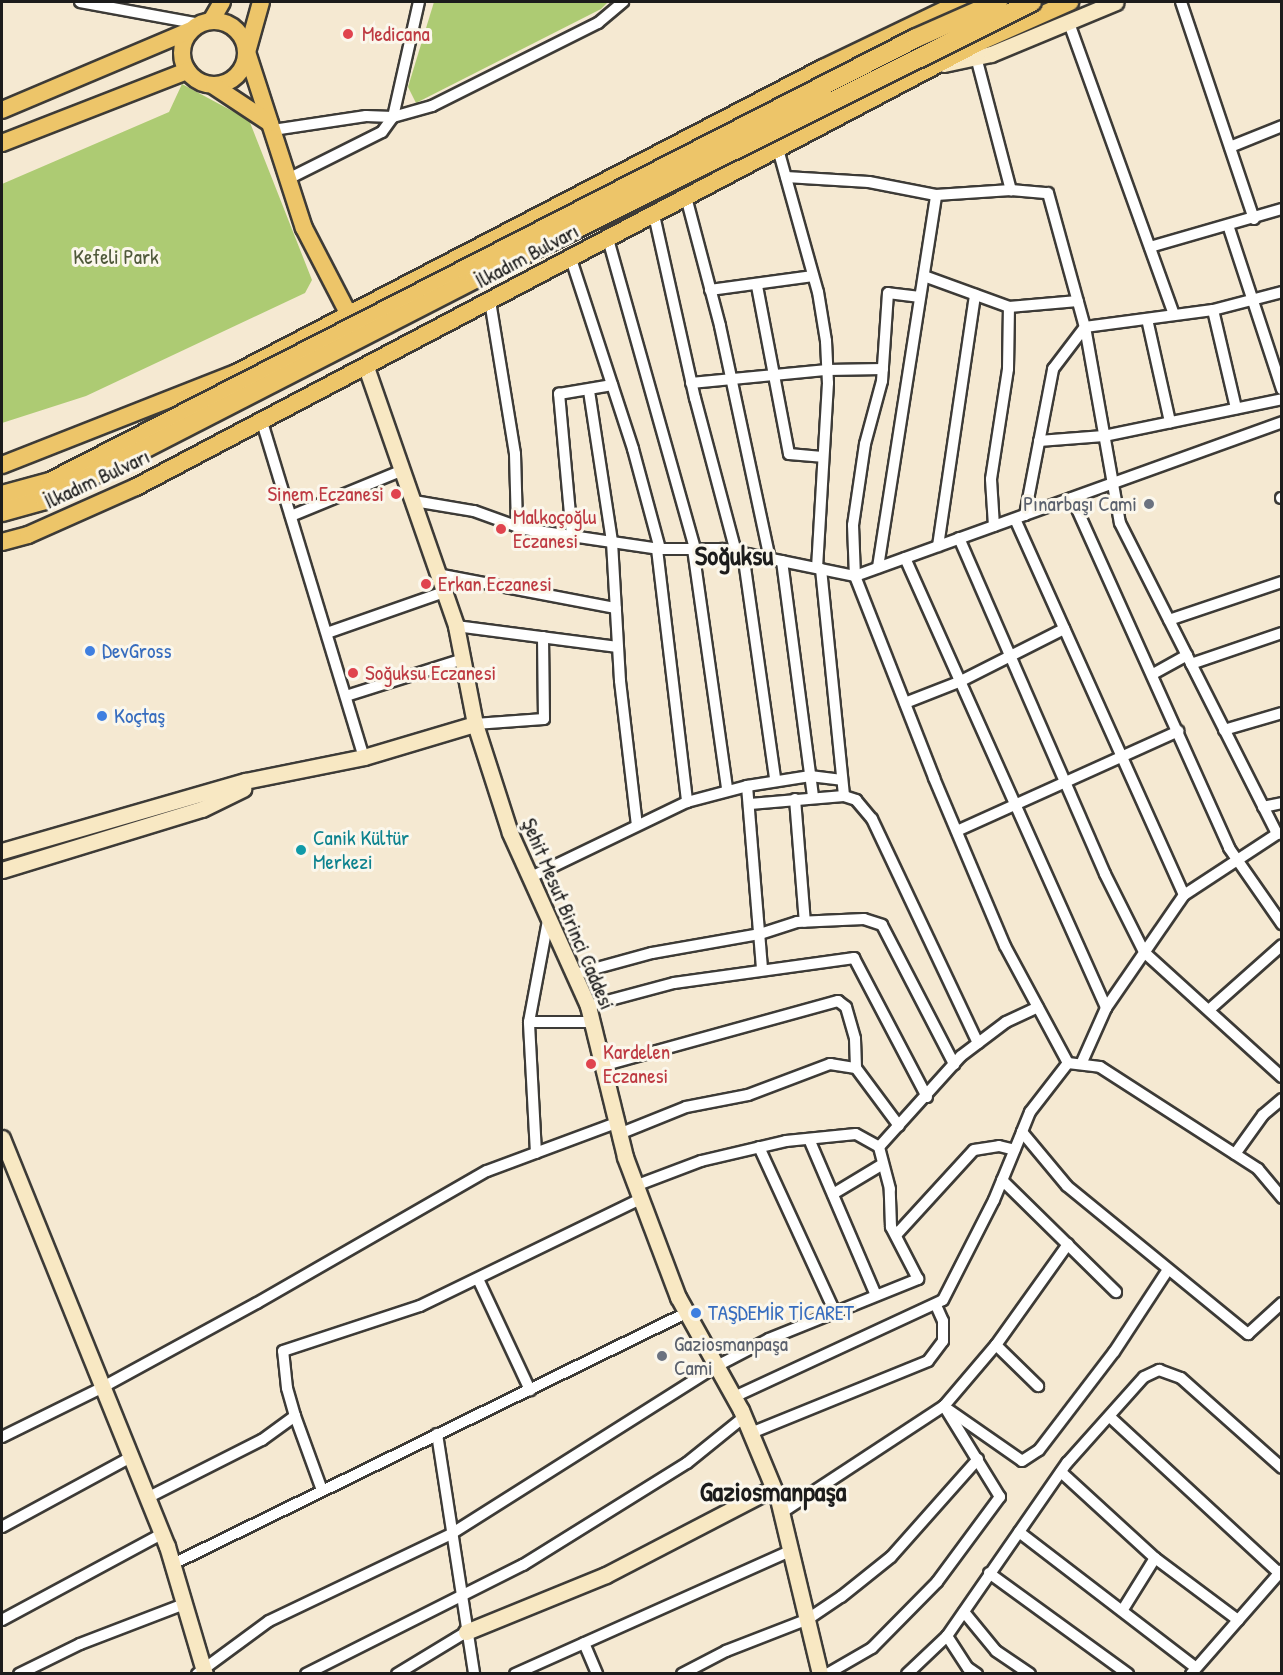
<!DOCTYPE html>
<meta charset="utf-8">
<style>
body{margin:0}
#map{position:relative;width:1283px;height:1675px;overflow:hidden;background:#f5e9d2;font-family:"Patrick Hand",sans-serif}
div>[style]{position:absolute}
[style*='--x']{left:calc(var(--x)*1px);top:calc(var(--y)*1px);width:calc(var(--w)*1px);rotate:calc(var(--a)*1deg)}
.green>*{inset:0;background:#adcb73}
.roads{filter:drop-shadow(2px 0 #3d3b37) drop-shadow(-2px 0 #3d3b37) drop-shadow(0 2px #3d3b37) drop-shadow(0 -2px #3d3b37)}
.street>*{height:10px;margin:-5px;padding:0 5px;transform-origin:5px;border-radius:5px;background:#fff}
.secondary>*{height:15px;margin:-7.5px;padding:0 7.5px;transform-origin:7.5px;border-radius:7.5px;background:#f8e8c3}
.primary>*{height:16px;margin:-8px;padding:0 8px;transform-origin:8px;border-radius:8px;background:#edc569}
.primary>.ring{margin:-8px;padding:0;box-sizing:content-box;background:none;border:16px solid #edc569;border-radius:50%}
.bridges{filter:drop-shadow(2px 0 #3d3b37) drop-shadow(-2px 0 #3d3b37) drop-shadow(0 2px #3d3b37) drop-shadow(0 -2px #3d3b37)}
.highway-bridge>*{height:18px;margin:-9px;padding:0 9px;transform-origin:9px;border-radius:9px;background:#edc569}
.dots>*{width:16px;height:16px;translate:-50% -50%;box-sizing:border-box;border:3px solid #fbf7ec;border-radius:50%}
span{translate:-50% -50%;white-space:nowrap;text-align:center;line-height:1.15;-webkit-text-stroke:6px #fbf7ec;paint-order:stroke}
.health-label{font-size:21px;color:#be3a42}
.left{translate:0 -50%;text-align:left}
.right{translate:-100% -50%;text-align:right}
.street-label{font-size:21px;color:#1c1c1c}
.park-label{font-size:21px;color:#4f593a}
.worship-label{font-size:21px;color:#5b616d}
.shop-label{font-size:21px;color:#366cbe}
.culture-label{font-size:21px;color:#0d838f}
.district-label{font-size:27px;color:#1c1c1c;font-weight:700}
.frame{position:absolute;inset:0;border:3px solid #1c1c1c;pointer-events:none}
</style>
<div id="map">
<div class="green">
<i style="clip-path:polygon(434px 2px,608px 2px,601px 9px,416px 103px,408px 87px)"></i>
<i style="clip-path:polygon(182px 84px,249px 120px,312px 280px,305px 293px,86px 396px,2px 423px,2px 184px,169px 112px)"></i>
</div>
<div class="roads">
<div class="street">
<i style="--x:80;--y:2;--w:122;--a:10.4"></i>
<i style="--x:1181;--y:2;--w:229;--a:71.4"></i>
<i style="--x:1069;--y:23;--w:310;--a:70.2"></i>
<i style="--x:976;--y:57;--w:138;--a:75.3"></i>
<i style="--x:1011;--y:190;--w:37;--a:5"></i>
<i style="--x:1048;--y:193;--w:139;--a:74.6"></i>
<i style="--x:1085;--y:327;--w:199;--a:79.9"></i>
<i style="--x:1120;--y:523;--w:348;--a:63.2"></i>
<i style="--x:1277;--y:834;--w:5;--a:-11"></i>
<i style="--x:273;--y:130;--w:94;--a:-8.6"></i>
<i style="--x:366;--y:116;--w:27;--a:2"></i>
<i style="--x:393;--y:117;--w:41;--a:-15.8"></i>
<i style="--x:432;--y:106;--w:186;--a:-26.6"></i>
<i style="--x:598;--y:23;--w:33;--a:-40"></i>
<i style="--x:1230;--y:147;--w:56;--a:-22"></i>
<i style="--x:778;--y:149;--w:148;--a:74.4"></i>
<i style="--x:818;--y:292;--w:50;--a:80.7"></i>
<i style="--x:826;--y:341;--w:42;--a:87.3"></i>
<i style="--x:828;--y:383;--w:185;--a:93.4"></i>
<i style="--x:786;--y:177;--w:83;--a:3.4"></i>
<i style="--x:869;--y:182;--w:68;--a:11"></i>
<i style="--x:936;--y:195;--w:75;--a:-3.8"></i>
<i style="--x:288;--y:179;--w:105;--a:-26.6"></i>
<i style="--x:382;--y:132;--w:19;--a:-54"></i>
<i style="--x:393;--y:117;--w:118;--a:-77.3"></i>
<i style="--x:686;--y:197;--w:133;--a:75.2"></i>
<i style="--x:720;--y:326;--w:238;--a:77.9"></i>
<i style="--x:654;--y:215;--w:188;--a:77.4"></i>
<i style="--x:695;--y:398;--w:159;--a:75.1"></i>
<i style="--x:1228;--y:225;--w:173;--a:71.8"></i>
<i style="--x:608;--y:239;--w:322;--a:74.3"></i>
<i style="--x:1150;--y:247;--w:137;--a:-16.1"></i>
<i style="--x:571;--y:259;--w:200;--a:71.9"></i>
<i style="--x:633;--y:449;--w:104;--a:74.9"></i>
<i style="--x:924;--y:276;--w:90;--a:20"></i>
<i style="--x:1009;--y:307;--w:69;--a:-5"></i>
<i style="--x:757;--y:286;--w:171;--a:79.2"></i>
<i style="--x:789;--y:454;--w:33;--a:5"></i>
<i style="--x:710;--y:290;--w:104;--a:-7.7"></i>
<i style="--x:920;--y:297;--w:32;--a:-173"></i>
<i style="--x:888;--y:293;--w:88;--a:93.9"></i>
<i style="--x:882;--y:381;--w:65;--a:105.1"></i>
<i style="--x:865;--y:444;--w:82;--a:98.4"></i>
<i style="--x:853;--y:525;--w:51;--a:87.8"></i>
<i style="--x:855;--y:576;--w:217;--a:68.6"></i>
<i style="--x:934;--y:778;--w:182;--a:67.1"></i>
<i style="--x:1005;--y:946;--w:133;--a:61.7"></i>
<i style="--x:1068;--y:1063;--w:32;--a:7"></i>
<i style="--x:1100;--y:1067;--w:188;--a:32.8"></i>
<i style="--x:1258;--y:1169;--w:38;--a:50"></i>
<i style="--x:490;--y:301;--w:155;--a:80.7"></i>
<i style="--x:515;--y:454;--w:73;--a:88.4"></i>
<i style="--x:1213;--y:310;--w:101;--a:76.8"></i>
<i style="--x:1147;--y:319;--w:106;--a:77.4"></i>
<i style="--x:691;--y:383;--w:137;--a:-5.5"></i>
<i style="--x:827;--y:370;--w:56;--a:-1"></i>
<i style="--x:589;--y:391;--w:153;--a:81.3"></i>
<i style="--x:612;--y:542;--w:139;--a:86.7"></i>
<i style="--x:620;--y:681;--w:145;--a:83.3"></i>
<i style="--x:262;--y:422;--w:350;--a:73.1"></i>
<i style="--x:1039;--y:441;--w:65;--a:-4.4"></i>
<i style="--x:1104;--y:436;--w:182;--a:-11.7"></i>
<i style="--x:1072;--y:498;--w:384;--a:65.8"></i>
<i style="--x:1229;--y:848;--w:93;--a:55.1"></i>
<i style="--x:1281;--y:498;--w:1;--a:0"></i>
<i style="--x:414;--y:501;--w:61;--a:9.5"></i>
<i style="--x:474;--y:511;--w:53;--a:19.8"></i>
<i style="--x:524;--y:529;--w:137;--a:8.4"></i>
<i style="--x:660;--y:549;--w:63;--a:0"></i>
<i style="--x:723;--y:549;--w:135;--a:11.6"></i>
<i style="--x:855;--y:576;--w:454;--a:-19.8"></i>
<i style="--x:1025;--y:515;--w:149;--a:-79.1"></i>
<i style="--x:1053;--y:369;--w:53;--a:-52.7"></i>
<i style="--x:1085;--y:327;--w:129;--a:-7.6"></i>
<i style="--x:1213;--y:310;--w:71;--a:-14.6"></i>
<i style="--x:291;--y:516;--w:121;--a:-22.3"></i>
<i style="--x:1015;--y:519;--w:412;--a:65.8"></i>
<i style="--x:994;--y:526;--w:47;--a:-93.7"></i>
<i style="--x:991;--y:479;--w:111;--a:-81.2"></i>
<i style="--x:1008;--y:369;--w:62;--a:-89.1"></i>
<i style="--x:572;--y:536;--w:143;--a:-95.2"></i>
<i style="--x:559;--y:394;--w:54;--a:-9.6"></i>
<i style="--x:959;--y:538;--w:366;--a:66.5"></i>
<i style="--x:1105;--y:874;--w:87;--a:63.4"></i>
<i style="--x:1144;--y:952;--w:186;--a:42.2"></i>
<i style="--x:938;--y:546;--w:254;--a:-81.6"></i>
<i style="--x:657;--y:549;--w:255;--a:83.2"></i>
<i style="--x:693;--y:549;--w:242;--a:81.9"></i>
<i style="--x:743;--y:553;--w:228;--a:81.9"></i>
<i style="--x:905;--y:558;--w:493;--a:65.9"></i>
<i style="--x:782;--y:561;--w:239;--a:82.5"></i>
<i style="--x:878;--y:567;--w:376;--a:-81.1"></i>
<i style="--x:821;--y:569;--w:228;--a:84.2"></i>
<i style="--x:437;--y:574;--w:182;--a:10.8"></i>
<i style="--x:1169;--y:620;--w:119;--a:-18.6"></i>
<i style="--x:456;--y:626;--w:163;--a:7.4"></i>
<i style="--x:327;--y:633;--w:124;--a:-19.3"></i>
<i style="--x:1191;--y:664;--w:96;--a:-18.8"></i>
<i style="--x:1153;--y:674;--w:39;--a:-29"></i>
<i style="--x:346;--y:696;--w:123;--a:-17.5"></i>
<i style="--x:905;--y:703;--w:58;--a:-21.3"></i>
<i style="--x:959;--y:682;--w:118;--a:-26.8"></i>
<i style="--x:475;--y:724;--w:69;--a:-4.1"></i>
<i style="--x:544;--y:719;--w:82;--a:-90.7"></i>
<i style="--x:1224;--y:730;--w:60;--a:-16.3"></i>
<i style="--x:747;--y:786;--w:64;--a:-9"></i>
<i style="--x:810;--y:776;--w:32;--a:7"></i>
<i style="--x:795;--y:799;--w:123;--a:85.4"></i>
<i style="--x:750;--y:804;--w:94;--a:-4.9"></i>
<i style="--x:844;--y:796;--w:13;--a:18"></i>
<i style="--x:856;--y:800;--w:25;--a:50"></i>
<i style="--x:872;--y:819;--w:248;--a:64.7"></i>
<i style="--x:1263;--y:807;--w:19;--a:-12"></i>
<i style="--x:957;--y:831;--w:243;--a:-24.3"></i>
<i style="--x:529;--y:878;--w:175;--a:-25.7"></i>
<i style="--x:687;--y:802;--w:62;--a:-14.9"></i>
<i style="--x:747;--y:786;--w:184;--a:85.3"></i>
<i style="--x:575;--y:974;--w:80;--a:-15.3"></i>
<i style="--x:652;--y:953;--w:110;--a:-10"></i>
<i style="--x:760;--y:934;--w:39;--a:-18"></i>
<i style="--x:797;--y:922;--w:67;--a:-2.6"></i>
<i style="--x:864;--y:919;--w:19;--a:18"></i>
<i style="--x:882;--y:925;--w:157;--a:62.6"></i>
<i style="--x:588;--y:1006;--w:89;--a:-15"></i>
<i style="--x:674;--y:983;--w:182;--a:-7.9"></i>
<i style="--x:854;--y:958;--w:157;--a:62.3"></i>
<i style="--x:1210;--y:1009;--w:96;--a:-41.6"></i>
<i style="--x:529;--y:1022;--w:104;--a:-79.4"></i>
<i style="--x:1082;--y:1062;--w:59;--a:-66"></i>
<i style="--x:1106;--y:1008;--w:137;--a:-55.4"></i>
<i style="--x:1184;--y:895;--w:111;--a:-33.3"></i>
<i style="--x:1068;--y:1063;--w:62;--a:127.8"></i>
<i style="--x:1030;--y:1112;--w:22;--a:112"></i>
<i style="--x:1022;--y:1132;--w:70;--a:50.2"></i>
<i style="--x:1067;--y:1186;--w:234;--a:39.3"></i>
<i style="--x:1248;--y:1334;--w:46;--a:-42.4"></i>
<i style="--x:602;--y:1066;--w:245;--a:-15.4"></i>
<i style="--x:838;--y:1001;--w:10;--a:37"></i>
<i style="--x:846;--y:1007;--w:33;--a:74"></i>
<i style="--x:855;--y:1039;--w:29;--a:88"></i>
<i style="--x:619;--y:1134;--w:72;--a:-21.9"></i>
<i style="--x:686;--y:1107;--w:63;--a:-11"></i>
<i style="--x:748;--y:1095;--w:88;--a:-20.7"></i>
<i style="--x:830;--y:1064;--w:26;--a:9"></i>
<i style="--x:856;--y:1068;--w:72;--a:53.4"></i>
<i style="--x:809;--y:1139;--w:170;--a:66.8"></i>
<i style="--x:759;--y:1147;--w:182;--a:65.3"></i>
<i style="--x:536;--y:1153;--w:131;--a:-93.1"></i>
<i style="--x:529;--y:1022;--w:62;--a:0"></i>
<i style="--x:1235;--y:1154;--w:48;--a:-54.3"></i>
<i style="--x:1263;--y:1115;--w:25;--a:-40"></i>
<i style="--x:1002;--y:1180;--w:160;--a:44.5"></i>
<i style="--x:635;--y:1186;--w:71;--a:-20.7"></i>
<i style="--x:701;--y:1161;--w:87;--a:-13.2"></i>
<i style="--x:786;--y:1141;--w:70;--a:-5.7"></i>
<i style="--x:856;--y:1134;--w:26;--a:29"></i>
<i style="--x:879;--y:1147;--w:122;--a:-48"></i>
<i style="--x:961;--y:1056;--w:56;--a:-37.1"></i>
<i style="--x:1006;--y:1022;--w:35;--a:-25"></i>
<i style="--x:833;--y:1194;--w:58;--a:-31"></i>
<i style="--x:896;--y:1235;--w:115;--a:-47.5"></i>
<i style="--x:974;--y:1150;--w:25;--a:-9"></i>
<i style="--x:999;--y:1146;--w:16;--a:14"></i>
<i style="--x:478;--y:1279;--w:123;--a:64.9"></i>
<i style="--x:996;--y:1345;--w:59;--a:44.3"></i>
<i style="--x:734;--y:1397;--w:230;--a:-24.9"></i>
<i style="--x:943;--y:1300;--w:112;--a:-63"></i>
<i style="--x:994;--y:1200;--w:74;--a:-67.6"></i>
<i style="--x:949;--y:1410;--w:89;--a:34.9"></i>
<i style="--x:1022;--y:1461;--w:20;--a:-33"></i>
<i style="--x:1039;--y:1450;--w:123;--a:-52.6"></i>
<i style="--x:1114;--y:1352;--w:97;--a:-56.8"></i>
<i style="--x:295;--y:1416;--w:79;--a:70"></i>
<i style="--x:1110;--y:1417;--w:230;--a:42.7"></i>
<i style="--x:751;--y:1433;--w:191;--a:-22.1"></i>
<i style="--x:928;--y:1361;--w:25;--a:-53"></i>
<i style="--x:943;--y:1341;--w:20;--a:-90"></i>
<i style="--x:943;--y:1321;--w:17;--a:-114"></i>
<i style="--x:437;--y:1434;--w:243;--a:81.2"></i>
<i style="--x:2;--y:1437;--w:113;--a:-26.3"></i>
<i style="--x:103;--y:1387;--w:175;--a:-28.6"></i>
<i style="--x:257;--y:1303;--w:265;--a:-29.9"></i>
<i style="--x:487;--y:1171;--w:138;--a:-20.4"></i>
<i style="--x:1061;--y:1472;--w:127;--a:42.5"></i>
<i style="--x:1155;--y:1558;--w:62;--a:121.9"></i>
<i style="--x:147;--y:1498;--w:129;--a:-26.8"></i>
<i style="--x:262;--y:1440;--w:41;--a:-36"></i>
<i style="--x:295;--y:1416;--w:29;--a:-106"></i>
<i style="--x:287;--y:1388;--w:37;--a:-96"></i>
<i style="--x:283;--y:1351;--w:144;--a:-18.2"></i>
<i style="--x:420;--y:1306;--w:245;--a:-25.9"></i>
<i style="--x:781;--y:1513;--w:195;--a:-33.3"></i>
<i style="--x:944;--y:1406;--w:80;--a:-49.6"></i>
<i style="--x:996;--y:1345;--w:124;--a:-54.5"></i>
<i style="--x:2;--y:1527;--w:147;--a:-28.5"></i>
<i style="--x:1019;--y:1532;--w:223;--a:37.5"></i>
<i style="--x:1155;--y:1558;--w:104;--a:36.8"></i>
<i style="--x:173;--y:1564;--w:571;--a:-26.07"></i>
<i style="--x:989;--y:1573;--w:172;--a:36"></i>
<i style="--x:964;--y:1612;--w:50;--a:50.6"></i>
<i style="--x:996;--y:1651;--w:41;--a:34.1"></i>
<i style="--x:2;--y:1620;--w:182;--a:-28.3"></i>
<i style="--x:947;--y:1636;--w:38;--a:57"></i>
<i style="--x:968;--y:1668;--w:11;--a:34"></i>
<i style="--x:584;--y:1643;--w:34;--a:67"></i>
<i style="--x:19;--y:1674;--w:68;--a:-26.2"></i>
<i style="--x:80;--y:1644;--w:111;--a:-21"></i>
<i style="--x:197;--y:1674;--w:89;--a:-36.4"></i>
<i style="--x:269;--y:1621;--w:202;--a:-25.5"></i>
<i style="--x:451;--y:1534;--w:312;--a:-32.3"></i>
<i style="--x:715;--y:1367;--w:61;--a:-27.4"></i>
<i style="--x:769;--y:1339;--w:161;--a:-21.9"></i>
<i style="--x:918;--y:1279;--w:59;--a:-117.4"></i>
<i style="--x:891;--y:1227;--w:38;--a:-92"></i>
<i style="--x:890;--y:1189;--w:43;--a:-104.7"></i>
<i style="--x:306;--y:1674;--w:243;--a:-26.7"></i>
<i style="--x:523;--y:1565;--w:193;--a:-31.9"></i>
<i style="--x:687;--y:1463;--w:73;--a:-38.9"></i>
<i style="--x:397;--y:1674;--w:81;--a:-31.3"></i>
<i style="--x:515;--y:1674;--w:301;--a:-24.1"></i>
<i style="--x:682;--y:1674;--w:50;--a:-27.6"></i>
<i style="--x:726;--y:1651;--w:88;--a:-21.3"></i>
<i style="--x:808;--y:1619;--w:40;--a:-34"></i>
<i style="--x:841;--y:1597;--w:64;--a:-38.7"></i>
<i style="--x:891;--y:1557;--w:131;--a:-48.4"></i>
<i style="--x:827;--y:1674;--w:52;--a:-30"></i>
<i style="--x:872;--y:1648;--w:93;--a:-45.4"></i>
<i style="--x:937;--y:1582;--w:106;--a:-53.5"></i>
<i style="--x:1000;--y:1497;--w:107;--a:-121.6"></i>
<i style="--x:907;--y:1674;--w:55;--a:-43.5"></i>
<i style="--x:947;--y:1636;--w:211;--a:-55.3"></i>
<i style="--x:1067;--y:1463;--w:115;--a:-48.2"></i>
<i style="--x:1144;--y:1377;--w:17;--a:-25"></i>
<i style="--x:1159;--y:1370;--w:23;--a:20"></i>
<i style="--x:1181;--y:1378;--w:135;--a:41.7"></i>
<i style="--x:1191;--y:1674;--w:138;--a:-48.8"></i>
</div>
<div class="secondary">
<i style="--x:944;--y:64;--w:48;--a:-12"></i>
<i style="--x:991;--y:54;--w:135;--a:-22.6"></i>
<i style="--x:366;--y:367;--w:274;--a:70.8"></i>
<i style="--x:456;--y:626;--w:100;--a:79"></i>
<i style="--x:475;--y:724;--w:114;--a:72.2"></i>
<i style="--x:510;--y:833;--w:190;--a:65.7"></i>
<i style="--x:588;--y:1006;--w:155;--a:76.2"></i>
<i style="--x:625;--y:1157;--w:150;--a:69.3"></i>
<i style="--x:678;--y:1297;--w:129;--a:60.9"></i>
<i style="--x:741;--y:1410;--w:96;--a:67.4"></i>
<i style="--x:778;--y:1499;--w:180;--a:76.5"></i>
<i style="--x:2;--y:851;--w:253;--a:-16.1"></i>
<i style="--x:245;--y:781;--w:121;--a:-11.4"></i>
<i style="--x:364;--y:757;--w:116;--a:-16.6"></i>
<i style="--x:2;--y:870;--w:209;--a:-17"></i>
<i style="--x:202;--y:809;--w:46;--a:-26"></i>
<i style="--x:2;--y:1138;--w:440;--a:68"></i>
<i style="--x:167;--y:1546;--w:134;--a:73.5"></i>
<i style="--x:466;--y:1632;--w:151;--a:-22.2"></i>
<i style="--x:606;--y:1575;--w:188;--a:-27.5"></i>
</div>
<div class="primary">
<i style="--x:261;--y:2;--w:52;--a:105.6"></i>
<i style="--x:247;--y:52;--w:185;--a:72.1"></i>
<i style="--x:304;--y:228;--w:96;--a:62.6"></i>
<i class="ring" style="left:182px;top:21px;width:48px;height:48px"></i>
<i style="--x:211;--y:21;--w:22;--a:-60"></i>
<i style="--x:214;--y:86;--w:67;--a:33.5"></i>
<i style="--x:2;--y:110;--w:205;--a:-22.9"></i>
<i style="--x:2;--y:143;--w:199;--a:-21.3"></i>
<i style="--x:2;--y:465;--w:251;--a:-21.5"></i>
<i style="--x:236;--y:373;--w:662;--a:-27.46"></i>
<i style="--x:823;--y:68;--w:153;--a:-25.6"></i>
<i style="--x:2;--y:542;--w:27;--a:-15"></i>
<i style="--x:28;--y:535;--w:118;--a:-24"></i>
<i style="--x:136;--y:487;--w:952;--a:-27.8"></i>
<i style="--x:978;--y:43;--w:101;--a:-24"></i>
</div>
</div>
<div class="bridges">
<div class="highway-bridge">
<i style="--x:2;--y:495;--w:50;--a:-15.2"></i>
<i style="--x:50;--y:482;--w:973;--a:-27.14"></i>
<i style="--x:916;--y:38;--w:90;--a:-23.7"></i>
<i style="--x:2;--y:512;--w:45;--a:-15.6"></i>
<i style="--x:45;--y:500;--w:483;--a:-27.2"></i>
<i style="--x:475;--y:279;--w:622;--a:-26.44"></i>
</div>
</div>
<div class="dots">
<i style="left:348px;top:34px;background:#e0444e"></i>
<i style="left:396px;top:494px;background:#e0444e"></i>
<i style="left:1149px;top:504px;background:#6b7280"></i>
<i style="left:501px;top:529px;background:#e0444e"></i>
<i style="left:426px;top:584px;background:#e0444e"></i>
<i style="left:90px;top:651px;background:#3f7fe0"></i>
<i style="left:353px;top:673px;background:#e0444e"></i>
<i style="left:102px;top:716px;background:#3f7fe0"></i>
<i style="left:301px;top:850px;background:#0f9aa8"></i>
<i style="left:591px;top:1064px;background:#e0444e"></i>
<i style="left:696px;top:1313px;background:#3f7fe0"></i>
<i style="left:662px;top:1356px;background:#6b7280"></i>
</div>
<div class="health-label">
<span class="left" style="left:362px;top:34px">Medicana</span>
<span class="right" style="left:384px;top:494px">Sinem Eczanesi</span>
<span class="left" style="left:513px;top:529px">Malkoçoğlu<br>Eczanesi</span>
<span class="left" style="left:438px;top:584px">Erkan Eczanesi</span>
<span class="left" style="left:365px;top:673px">Soğuksu Eczanesi</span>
<span class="left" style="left:603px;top:1064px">Kardelen<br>Eczanesi</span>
</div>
<div class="street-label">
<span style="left:527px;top:256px;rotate:-28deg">İlkadım Bulvarı</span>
<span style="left:97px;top:479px;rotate:-25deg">İlkadım Bulvarı</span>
<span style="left:568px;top:914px;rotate:67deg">Şehit Mesut Birinci Caddesi</span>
</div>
<div class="park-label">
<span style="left:116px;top:257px">Kefeli Park</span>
</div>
<div class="worship-label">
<span class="right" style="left:1137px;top:504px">Pınarbaşı Cami</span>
<span class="left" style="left:674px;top:1356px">Gaziosmanpaşa<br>Cami</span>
</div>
<div class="shop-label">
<span class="left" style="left:102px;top:651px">DevGross</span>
<span class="left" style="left:114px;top:716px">Koçtaş</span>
<span class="left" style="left:708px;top:1313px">TAŞDEMİR TİCARET</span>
</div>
<div class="culture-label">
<span class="left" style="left:313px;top:850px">Canik Kültür<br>Merkezi</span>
</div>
<div class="district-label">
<span style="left:734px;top:556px">Soğuksu</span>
<span style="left:773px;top:1492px">Gaziosmanpaşa</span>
</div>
<div class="frame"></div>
</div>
